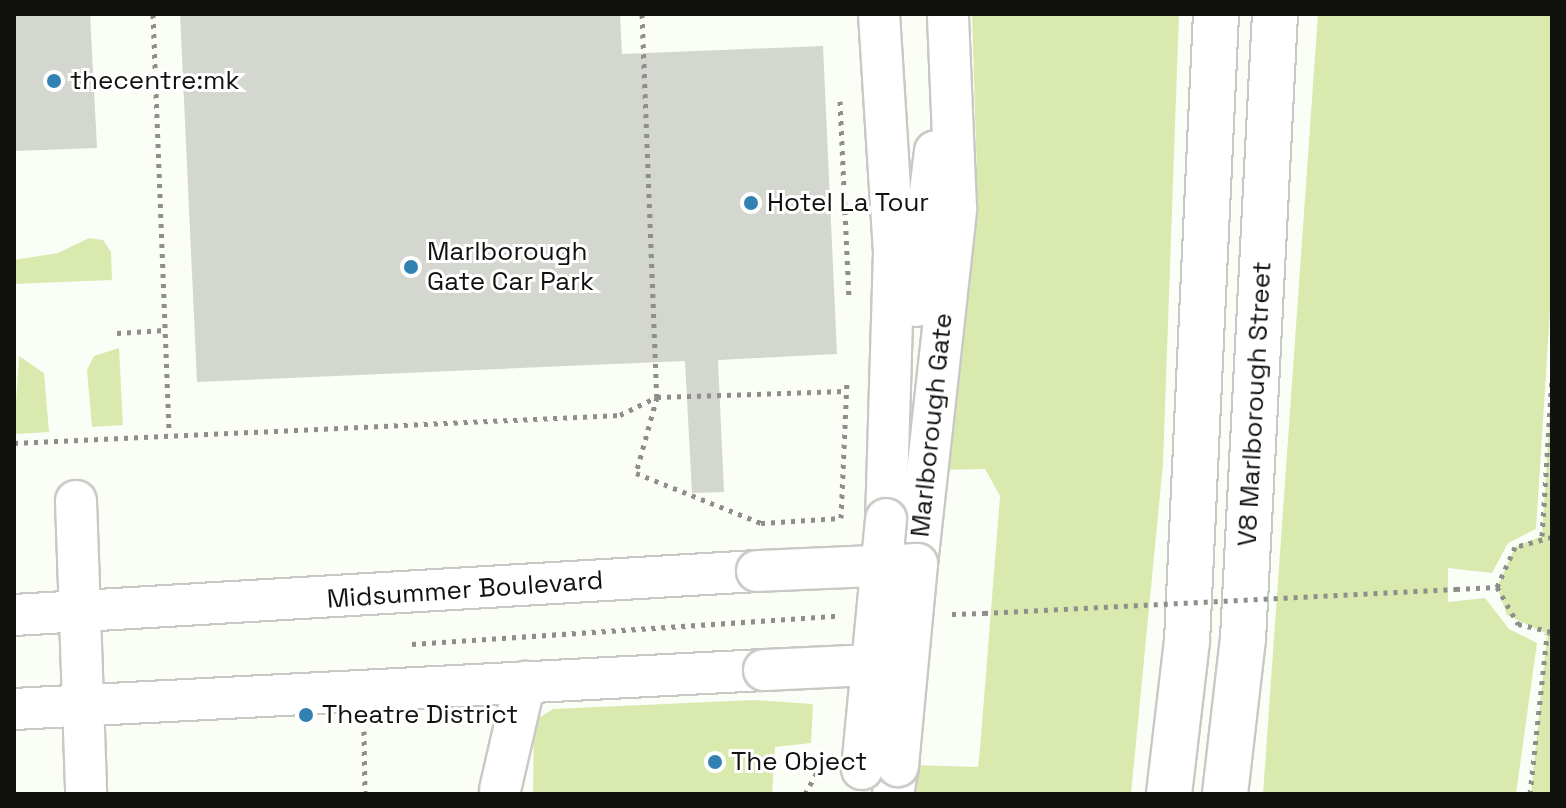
<!DOCTYPE html>
<style>
body{margin:0}
#map{position:relative;width:1566px;height:808px;overflow:hidden;background:#fbfdf7;font-family:"Space Grotesk",sans-serif}
div>[style]{position:absolute}
[style*='--x']{left:calc(var(--x)*1px);top:calc(var(--y)*1px);width:calc(var(--w)*1px);rotate:calc(var(--a)*1deg)}
.green>*{inset:0;background:#daeaae}
.building>*{inset:0;background:#d4d6d0}
.path>*{height:5px;margin-top:-2.5px;transform-origin:0;background:repeating-linear-gradient(90deg,#8e8f8b 0 4px,transparent 0 10px)}
.roads{filter:drop-shadow(2px 0 #c8c9c4) drop-shadow(-2px 0 #c8c9c4) drop-shadow(0 2px #c8c9c4) drop-shadow(0 -2px #c8c9c4)}
.minor>*{height:40px;margin:-20px;padding:0 20px;transform-origin:20px;border-radius:20px;background:#fff}
.major>*{height:44px;margin:-22px;padding:0 22px;transform-origin:22px;border-radius:22px;background:#fff}
.path-bridge>*{height:5px;margin-top:-2.5px;transform-origin:0;background:repeating-linear-gradient(90deg,#8e8f8b 0 4px,transparent 0 10px)}
.bridges{filter:drop-shadow(2px 0 #c8c9c4) drop-shadow(-2px 0 #c8c9c4) drop-shadow(0 2px #c8c9c4) drop-shadow(0 -2px #c8c9c4)}
.minor-bridge>*{height:40px;margin:-20px;padding:0 20px;transform-origin:20px;border-radius:20px;background:#fff}
.dots>*{width:22px;height:22px;translate:-50% -50%;box-sizing:border-box;border:4px solid #fff;border-radius:50%}
span{translate:-50% -50%;white-space:nowrap;text-align:center;line-height:1.15;-webkit-text-stroke:6px #fff;paint-order:stroke}
.poi-label{font-size:26px;color:#11110f}
.left{translate:0 -50%;text-align:left}
.street-label{font-size:26px;color:#11110f}
.frame{position:absolute;inset:0;border:16px solid #11110f;pointer-events:none}
</style>
<div id="map">
<div class="green">
<i style="clip-path:polygon(972px 14px,1179px 14px,1163px 464px,1131px 794px,909px 794px,912px 765px,978px 767px,980px 749px,1000px 496px,985px 469px,938px 470px,977px 177px)"></i>
<i style="clip-path:polygon(1318px 14px,1552px 14px,1552px 280px,1536px 529px,1508px 543px,1492px 573px,1448px 568px,1448px 602px,1485px 598px,1509px 629px,1537px 643px,1516px 794px,1263px 794px)"></i>
<i style="clip-path:polygon(89px 238px,103px 240px,111px 252px,112px 280px,14px 284px,14px 260px,58px 253px)"></i>
<i style="clip-path:polygon(119px 348px,123px 425px,92px 427px,87px 370px,94px 356px)"></i>
<i style="clip-path:polygon(19px 356px,44px 373px,49px 432px,14px 434px)"></i>
<i style="clip-path:polygon(1552px 377px,1552px 794px,1531px 794px,1547px 634px,1507px 615px,1497px 587px,1515px 547px,1542px 536px)"></i>
<i style="clip-path:polygon(754px 700px,813px 704px,811px 743px,775px 747px,772px 794px,533px 794px,534px 721px,553px 709px)"></i>
</div>
<div class="building">
<i style="clip-path:polygon(14px 14px,90px 14px,97px 148px,14px 151px)"></i>
<i style="clip-path:polygon(180px 14px,620px 14px,622px 54px,823px 46px,837px 354px,718px 360px,724px 492px,692px 493px,685px 361px,197px 382px)"></i>
</div>
<div class="path">
<i style="--x:153;--y:14;--w:420;--a:87.8"></i>
<i style="--x:642;--y:14;--w:383;--a:87.8"></i>
<i style="--x:657;--y:397;--w:79;--a:105.4"></i>
<i style="--x:636;--y:473;--w:135;--a:21.8"></i>
<i style="--x:761;--y:523;--w:80;--a:-3.6"></i>
<i style="--x:841;--y:518;--w:138;--a:-87.5"></i>
<i style="--x:840;--y:101;--w:198;--a:87.4"></i>
<i style="--x:117;--y:333;--w:48;--a:-3.6"></i>
<i style="--x:14;--y:443;--w:607;--a:-2.65"></i>
<i style="--x:620;--y:415;--w:41;--a:-25.9"></i>
<i style="--x:657;--y:397;--w:188;--a:-1.8"></i>
<i style="--x:1542;--y:536;--w:159;--a:-86.4"></i>
<i style="--x:1552;--y:537;--w:38;--a:165"></i>
<i style="--x:1515;--y:547;--w:44;--a:114.2"></i>
<i style="--x:1497;--y:587;--w:43;--a:60.4"></i>
<i style="--x:1518;--y:624;--w:35;--a:13"></i>
<i style="--x:1456;--y:589;--w:41;--a:-2.8"></i>
<i style="--x:952;--y:614;--w:32;--a:-2"></i>
<i style="--x:412;--y:644;--w:426;--a:-3.8"></i>
<i style="--x:364;--y:731;--w:63;--a:89.1"></i>
<i style="--x:805;--y:794;--w:31;--a:-61"></i>
<i style="--x:1530;--y:794;--w:161;--a:-83.9"></i>
</div>
<div class="roads">
<div class="minor">
<i style="--x:879;--y:14;--w:238;--a:86.4"></i>
<i style="--x:894;--y:252;--w:267;--a:91.7"></i>
<i style="--x:916;--y:306;--w:156;--a:-83"></i>
<i style="--x:76;--y:501;--w:293;--a:88"></i>
<i style="--x:917;--y:564;--w:358;--a:-83.7"></i>
<i style="--x:956;--y:208;--w:194;--a:-92.4"></i>
<i style="--x:14;--y:615;--w:744;--a:-3.39"></i>
<i style="--x:14;--y:709;--w:751;--a:-2.98"></i>
<i style="--x:500;--y:790;--w:111;--a:-77"></i>
<i style="--x:893;--y:794;--w:28;--a:-80"></i>
</div>
<div class="major">
<i style="--x:1169;--y:794;--w:154;--a:-83.3"></i>
<i style="--x:1187;--y:641;--w:628;--a:-87.35"></i>
<i style="--x:1225;--y:794;--w:156;--a:-83.4"></i>
<i style="--x:1243;--y:639;--w:626;--a:-87.07"></i>
</div>
</div>
<div class="path-bridge">
<i style="--x:984;--y:613;--w:473;--a:-2.9"></i>
</div>
<div class="bridges">
<div class="minor-bridge">
<i style="--x:757;--y:571;--w:160;--a:-2.5"></i>
<i style="--x:917;--y:564;--w:203;--a:95.4"></i>
<i style="--x:764;--y:670;--w:105;--a:-2.7"></i>
<i style="--x:862;--y:769;--w:251;--a:-84.5"></i>
</div>
</div>
<div class="dots">
<i style="left:54px;top:81px;background:#3281b3"></i>
<i style="left:751px;top:203px;background:#3281b3"></i>
<i style="left:411px;top:267px;background:#3281b3"></i>
<i style="left:306px;top:715px;background:#3281b3"></i>
<i style="left:715px;top:762px;background:#3281b3"></i>
</div>
<div class="poi-label">
<span class="left" style="left:70px;top:81px">thecentre:mk</span>
<span class="left" style="left:767px;top:203px">Hotel La Tour</span>
<span class="left" style="left:427px;top:267px">Marlborough<br>Gate Car Park</span>
<span class="left" style="left:322px;top:715px">Theatre District</span>
<span class="left" style="left:731px;top:762px">The Object</span>
</div>
<div class="street-label">
<span style="left:1255px;top:404px;rotate:-87deg">V8 Marlborough Street</span>
<span style="left:932px;top:425px;rotate:-84deg">Marlborough Gate</span>
<span style="left:465px;top:590px;rotate:-4deg">Midsummer Boulevard</span>
</div>
<div class="frame"></div>
</div>
